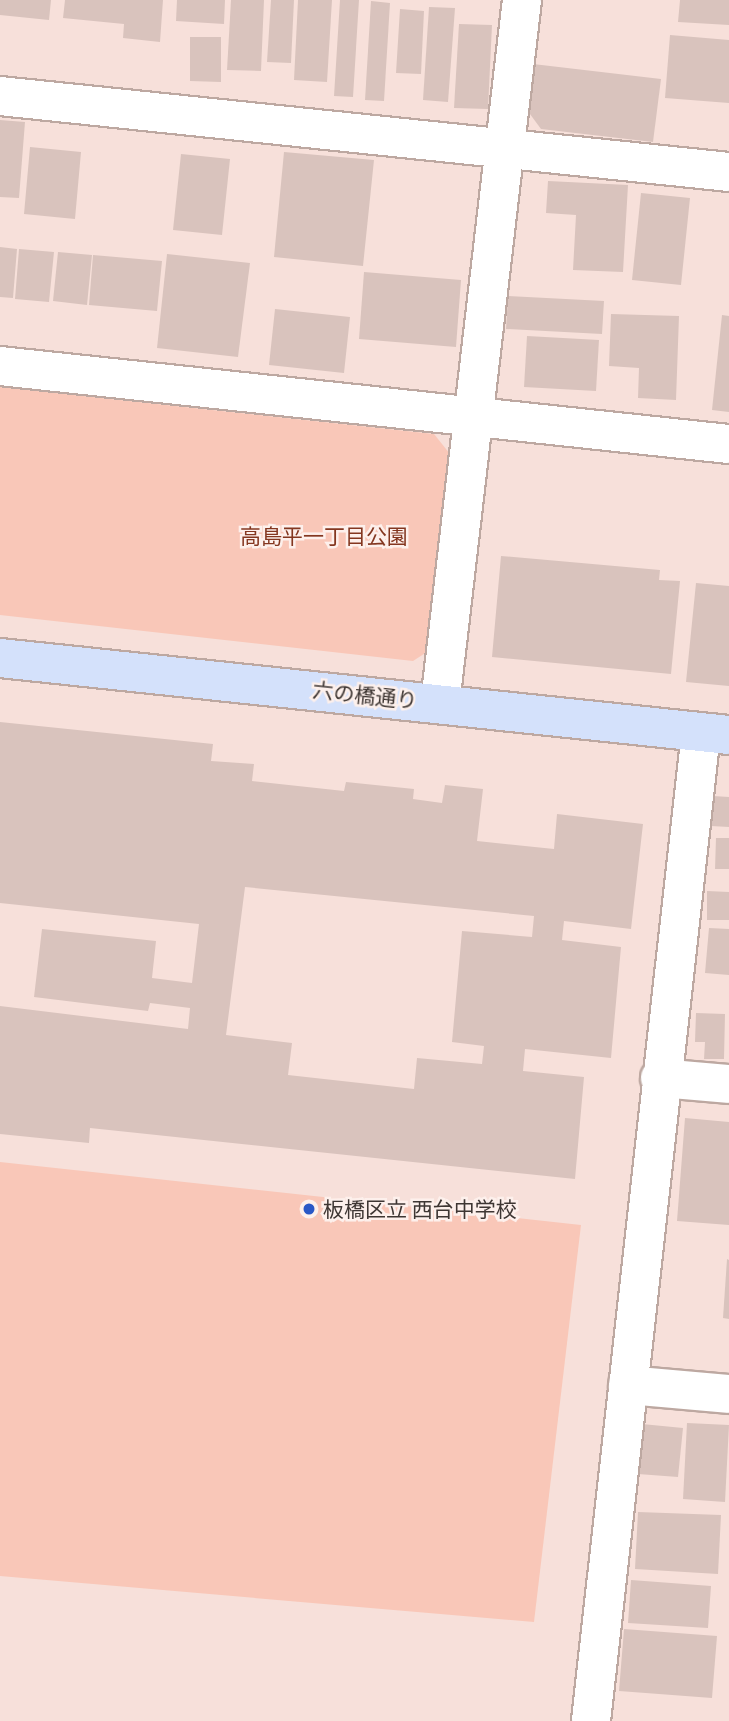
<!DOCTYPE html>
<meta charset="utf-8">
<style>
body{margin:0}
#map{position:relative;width:729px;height:1721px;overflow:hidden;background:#f7e0da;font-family:"Exo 2","Noto Sans JP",sans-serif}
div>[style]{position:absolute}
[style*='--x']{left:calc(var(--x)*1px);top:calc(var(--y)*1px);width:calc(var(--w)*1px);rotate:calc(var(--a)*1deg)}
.green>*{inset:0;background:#f9c7b8}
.building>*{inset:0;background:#d9c3bd}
.roads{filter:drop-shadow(2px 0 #bda8a1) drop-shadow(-2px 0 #bda8a1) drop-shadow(0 2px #bda8a1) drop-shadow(0 -2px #bda8a1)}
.street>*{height:38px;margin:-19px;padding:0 19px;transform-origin:19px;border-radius:19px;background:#fff}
.secondary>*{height:38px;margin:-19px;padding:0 19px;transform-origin:19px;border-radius:19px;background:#d4e1fb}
.dots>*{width:19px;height:19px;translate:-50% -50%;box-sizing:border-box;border:4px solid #fdf0ec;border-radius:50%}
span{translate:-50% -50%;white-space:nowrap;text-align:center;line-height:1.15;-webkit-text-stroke:5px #fdf0ec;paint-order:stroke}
.park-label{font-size:21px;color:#843720}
.street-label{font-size:21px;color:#3e3633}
.poi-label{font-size:21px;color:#3e3633}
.left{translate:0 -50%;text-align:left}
</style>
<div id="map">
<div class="green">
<i style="clip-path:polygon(0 387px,434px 434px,454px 459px,430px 650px,413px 661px,0 615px)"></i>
<i style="clip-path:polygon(0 1162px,581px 1225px,534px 1622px,0 1576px)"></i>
</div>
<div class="building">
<i style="clip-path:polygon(0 0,51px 0,49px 20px,0 15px)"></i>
<i style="clip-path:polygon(65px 0,163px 0,160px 42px,123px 38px,124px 24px,63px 18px)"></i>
<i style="clip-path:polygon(177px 0,225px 0,224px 24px,176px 21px)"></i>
<i style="clip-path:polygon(231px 0,264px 0,261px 71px,227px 70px)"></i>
<i style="clip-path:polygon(271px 0,294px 0,291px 63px,267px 62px)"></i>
<i style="clip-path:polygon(298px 0,332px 0,327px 82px,294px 80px)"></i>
<i style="clip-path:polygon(340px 0,359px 0,353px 97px,334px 96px)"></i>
<i style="clip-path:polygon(680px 0,729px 0,729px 25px,678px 22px)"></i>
<i style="clip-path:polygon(371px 1px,390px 3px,384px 101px,365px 100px)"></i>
<i style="clip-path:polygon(429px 7px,455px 8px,448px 102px,423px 100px)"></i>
<i style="clip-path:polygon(400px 9px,424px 11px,421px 74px,396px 73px)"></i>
<i style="clip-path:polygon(459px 24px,492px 25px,488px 109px,454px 108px)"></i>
<i style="clip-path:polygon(670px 35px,729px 40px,729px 103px,665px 98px)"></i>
<i style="clip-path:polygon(190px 37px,221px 37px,221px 82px,190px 81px)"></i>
<i style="clip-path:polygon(533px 64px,661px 79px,653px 142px,541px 129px,527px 110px)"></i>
<i style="clip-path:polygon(0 120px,25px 122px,19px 198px,0 197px)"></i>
<i style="clip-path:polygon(30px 147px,81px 152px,75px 219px,24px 214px)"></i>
<i style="clip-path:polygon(284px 152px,374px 160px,363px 266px,274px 257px)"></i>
<i style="clip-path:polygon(181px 154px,230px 159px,222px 235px,173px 230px)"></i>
<i style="clip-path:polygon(548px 181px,628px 185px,623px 272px,573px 270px,576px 215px,546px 213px)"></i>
<i style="clip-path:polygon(641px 193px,690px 198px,681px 285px,632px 280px)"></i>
<i style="clip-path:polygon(0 247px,17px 249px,13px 298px,0 297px)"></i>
<i style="clip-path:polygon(19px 249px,54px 252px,49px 302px,15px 299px)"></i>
<i style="clip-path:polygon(58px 252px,92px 255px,87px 305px,53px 301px)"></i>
<i style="clip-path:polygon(167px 254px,250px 263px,238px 357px,157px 348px)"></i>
<i style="clip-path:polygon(93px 255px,162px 261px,157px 311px,89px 305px)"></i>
<i style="clip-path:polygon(364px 272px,461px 280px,456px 347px,359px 339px)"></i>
<i style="clip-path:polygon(508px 296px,604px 301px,602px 334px,506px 329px)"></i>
<i style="clip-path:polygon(275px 309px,350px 317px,344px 373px,269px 365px)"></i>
<i style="clip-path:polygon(611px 314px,679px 316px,676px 400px,638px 398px,639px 368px,609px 366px)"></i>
<i style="clip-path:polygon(722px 315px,729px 316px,729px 412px,712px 410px)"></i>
<i style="clip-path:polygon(527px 336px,599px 340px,596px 391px,524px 387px)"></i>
<i style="clip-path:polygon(501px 556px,660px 570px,659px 580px,680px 581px,671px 674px,492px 657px)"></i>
<i style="clip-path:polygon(696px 583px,729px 586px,729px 686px,686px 682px)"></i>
<i style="clip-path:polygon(evenodd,0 722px,213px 744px,211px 761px,254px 764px,252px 781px,344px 791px,346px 782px,414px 789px,413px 799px,442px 803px,445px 785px,483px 789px,477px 841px,554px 849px,557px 814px,643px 824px,631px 929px,564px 921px,562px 940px,621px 947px,611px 1058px,525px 1049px,523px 1071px,584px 1077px,575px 1179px,90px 1128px,89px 1143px,0 1134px,0 1006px,188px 1029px,190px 1008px,150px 1003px,148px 1011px,34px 997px,42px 929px,156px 941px,152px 978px,192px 983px,199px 924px,0 903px,0 722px,245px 887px,534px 916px,532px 937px,462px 931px,452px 1042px,484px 1046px,482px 1064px,417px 1058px,414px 1089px,288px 1075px,292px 1043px,226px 1035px,245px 887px)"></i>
<i style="clip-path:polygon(713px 796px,729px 797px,729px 827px,711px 826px)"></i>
<i style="clip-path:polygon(716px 838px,729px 838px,729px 869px,715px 869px)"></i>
<i style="clip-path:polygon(707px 891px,729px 892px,729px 920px,707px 920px)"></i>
<i style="clip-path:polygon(709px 928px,729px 929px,729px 975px,705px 973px)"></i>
<i style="clip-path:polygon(696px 1013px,725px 1014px,724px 1059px,704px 1059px,705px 1042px,695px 1042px)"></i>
<i style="clip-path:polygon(685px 1118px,729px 1122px,729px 1225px,677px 1221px)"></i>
<i style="clip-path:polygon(727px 1259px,729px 1260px,729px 1319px,723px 1318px)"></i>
<i style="clip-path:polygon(687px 1423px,729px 1425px,725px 1502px,683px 1499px)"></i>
<i style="clip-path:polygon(642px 1424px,683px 1428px,678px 1477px,638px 1474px)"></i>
<i style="clip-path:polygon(638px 1512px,721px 1515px,718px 1574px,635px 1569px)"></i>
<i style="clip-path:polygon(631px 1580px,711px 1586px,708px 1628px,628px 1623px)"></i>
<i style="clip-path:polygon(624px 1629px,717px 1636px,712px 1698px,619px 1691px)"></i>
</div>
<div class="roads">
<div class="street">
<i style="--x:0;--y:96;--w:733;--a:5.95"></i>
<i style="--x:0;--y:366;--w:733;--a:6.11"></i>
<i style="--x:440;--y:703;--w:708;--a:-83.35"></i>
<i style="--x:660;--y:1078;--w:69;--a:5"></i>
<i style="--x:628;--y:1385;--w:101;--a:5.1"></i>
<i style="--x:591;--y:1721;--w:995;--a:-83.65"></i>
</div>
<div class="secondary">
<i style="--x:0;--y:658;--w:733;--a:6.03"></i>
</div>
</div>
<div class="dots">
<i style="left:309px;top:1209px;background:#2a58c6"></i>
</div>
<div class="park-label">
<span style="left:324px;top:536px">高島平一丁目公園</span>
</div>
<div class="street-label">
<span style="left:365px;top:695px;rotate:6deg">六の橋通り</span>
</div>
<div class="poi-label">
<span class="left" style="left:323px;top:1209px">板橋区立 西台中学校</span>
</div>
</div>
